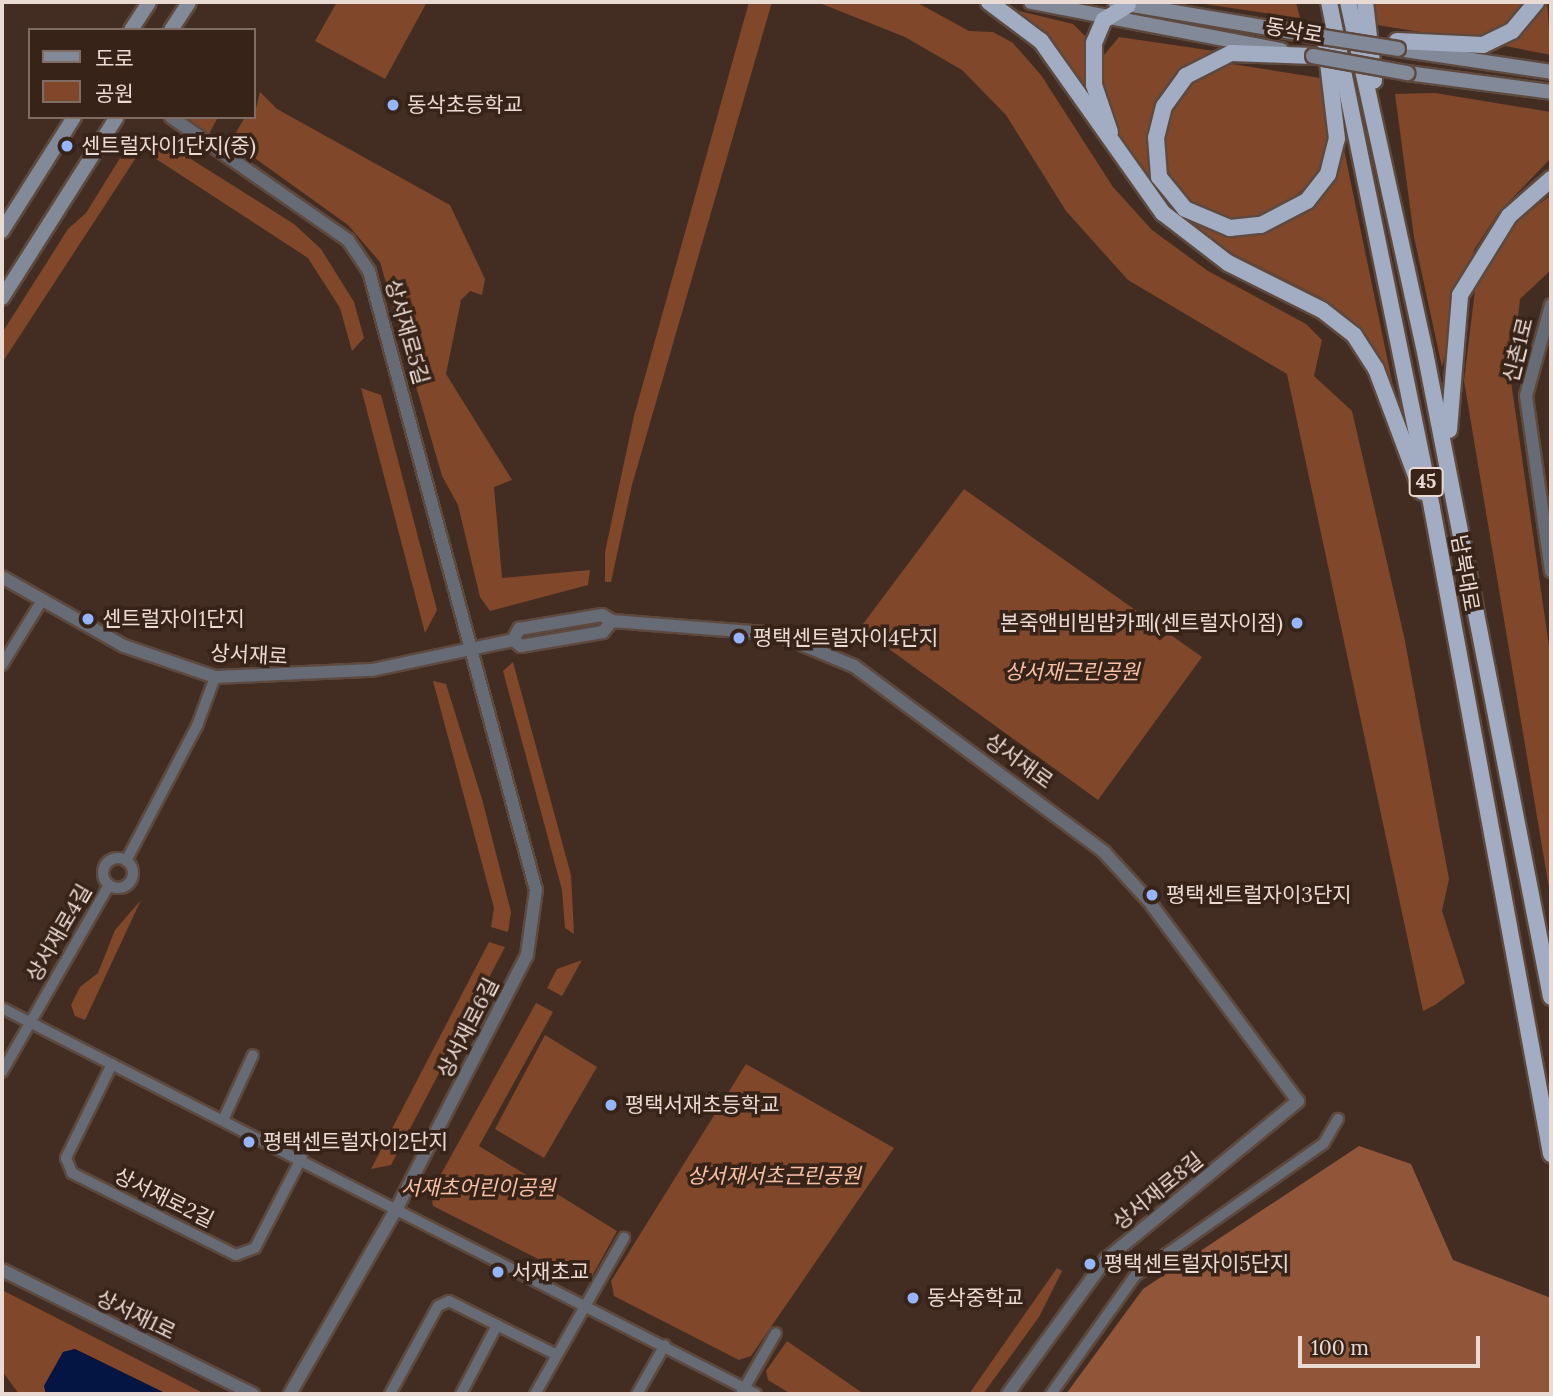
<!DOCTYPE html>
<meta charset="utf-8">
<style>
body{margin:0}
#map{position:relative;width:1553px;height:1396px;overflow:hidden;background:#432d22;font-family:Lora,"Noto Sans KR",serif}
div>[style]{position:absolute}
[style*='--x']{left:calc(var(--x)*1px);top:calc(var(--y)*1px);width:calc(var(--w)*1px);rotate:calc(var(--a)*1deg)}
.green>*{inset:0;background:#81472a}
.forest>*{inset:0;background:#915639}
.water>*{inset:0;background:#051543}
.roads{filter:drop-shadow(2px 0 #5e493e) drop-shadow(-2px 0 #5e493e) drop-shadow(0 2px #5e493e) drop-shadow(0 -2px #5e493e)}
.minor>*{height:10px;margin:-5px;padding:0 5px;transform-origin:5px;border-radius:5px;background:#666b75}
.minor>.ring{margin:-5px;padding:0;box-sizing:content-box;background:none;border:10px solid #666b75;border-radius:50%}
.tertiary>*{height:12px;margin:-6px;padding:0 6px;transform-origin:6px;border-radius:6px;background:#666b75}
.secondary>*{height:14px;margin:-7px;padding:0 7px;transform-origin:7px;border-radius:7px;background:#828a99}
.trunk>*{height:16px;margin:-8px;padding:0 8px;transform-origin:8px;border-radius:8px;background:#a2acc2}
.bridges{filter:drop-shadow(2px 0 #5e493e) drop-shadow(-2px 0 #5e493e) drop-shadow(0 2px #5e493e) drop-shadow(0 -2px #5e493e)}
.secondary-bridge>*{height:14px;margin:-7px;padding:0 7px;transform-origin:7px;border-radius:7px;background:#828a99}
.dots>*{width:19px;height:19px;translate:-50% -50%;box-sizing:border-box;border:4px solid #382319;border-radius:50%}
span{translate:-50% -50%;white-space:nowrap;text-align:center;line-height:1.15;-webkit-text-stroke:7px #382319;paint-order:stroke}
.shield-label span{padding:2px 5px;background:#382319;border:2px solid;border-radius:5px;-webkit-text-stroke-width:0}
.shield-label{font-size:19px;color:#e9dad3;font-weight:700}
.street-label{font-size:21px;color:#e9dad3}
.poi-label{font-size:21px;color:#e9dad3}
.left{translate:0 -50%;text-align:left}
.right{translate:-100% -50%;text-align:right}
.park-label{font-size:21px;color:#f6bfa6;font-style:italic}
.frame{position:absolute;inset:0;border:4px solid #e9dad3;pointer-events:none}
.legend{position:absolute;left:28px;top:28px;width:228px;height:91px;box-sizing:border-box;background:#382319;border:2px solid #7f6c63;margin:0;padding:9px 12px;list-style:none;font-size:21px;color:#e9dad3}
.legend li{display:flex;align-items:center;gap:14px;height:35px}
.legend b{width:35px;border:2px solid #7f6c63}
.scale{position:absolute;left:1298px;top:1336px;width:182px;height:32px;box-sizing:border-box;border:4px solid #e9dad3;border-top:0;padding-left:9px;font-size:21px;line-height:24px;white-space:nowrap;color:#e9dad3;-webkit-text-stroke:5px #382319;paint-order:stroke}
</style>
<div id="map">
<div class="green">
<i style="clip-path:polygon(337px 2px,427px 2px,385px 79px,315px 41px)"></i>
<i style="clip-path:polygon(749px 2px,772px 2px,632px 485px,611px 582px,605px 582px,605px 552px,634px 416px)"></i>
<i style="clip-path:polygon(817px 2px,916px 2px,969px 31px,993px 32px,1013px 43px,1041px 75px,1113px 187px,1152px 230px,1208px 271px,1306px 324px,1322px 340px,1314px 376px,1352px 411px,1404px 636px,1449px 879px,1442px 911px,1465px 983px,1435px 1005px,1423px 1011px,1287px 374px,1128px 280px,1066px 211px,1006px 115px,962px 70px,905px 37px)"></i>
<i style="clip-path:polygon(1191px 2px,1296px 2px,1300px 18px)"></i>
<i style="clip-path:polygon(1373px 2px,1530px 2px,1489px 37px,1464px 39px,1377px 25px)"></i>
<i style="clip-path:polygon(1547px 2px,1551px 55px,1495px 44px,1527px 27px)"></i>
<i style="clip-path:polygon(1015px 10px,1073px 24px,1086px 37px,1090px 99px)"></i>
<i style="clip-path:polygon(1119px 37px,1221px 52px,1192px 66px,1150px 131px,1153px 178px,1186px 217px,1225px 236px,1266px 231px,1322px 198px,1343px 145px,1393px 386px,1356px 326px,1322px 298px,1218px 246px,1176px 215px,1146px 179px,1111px 127px,1101px 92px,1099px 61px)"></i>
<i style="clip-path:polygon(1232px 64px,1320px 78px,1330px 114px,1324px 158px,1313px 181px,1269px 217px,1234px 222px,1193px 209px,1173px 187px,1164px 168px,1163px 140px,1168px 113px,1195px 79px)"></i>
<i style="clip-path:polygon(260px 92px,277px 109px,450px 205px,485px 279px,482px 295px,470px 291px,461px 300px,446px 374px,512px 480px,494px 487px,502px 578px,590px 570px,588px 585px,490px 611px,480px 597px,458px 505px,442px 476px,380px 262px,348px 225px,231px 141px,245px 117px,254px 117px)"></i>
<i style="clip-path:polygon(1435px 93px,1551px 112px,1551px 158px,1498px 213px,1474px 250px,1442px 367px,1414px 237px,1395px 94px)"></i>
<i style="clip-path:polygon(175px 117px,218px 117px,207px 138px)"></i>
<i style="clip-path:polygon(147px 136px,141px 150px,2px 363px,2px 333px,68px 229px,86px 213px,133px 137px)"></i>
<i style="clip-path:polygon(159px 139px,294px 224px,321px 249px,354px 302px,364px 338px,352px 351px,340px 308px,308px 258px,150px 155px)"></i>
<i style="clip-path:polygon(1551px 195px,1551px 270px,1520px 299px,1511px 381px,1551px 660px,1551px 900px,1464px 381px,1475px 290px,1515px 223px)"></i>
<i style="clip-path:polygon(361px 388px,381px 395px,437px 610px,425px 633px)"></i>
<i style="clip-path:polygon(964px 489px,1202px 657px,1098px 800px,860px 628px)"></i>
<i style="clip-path:polygon(513px 662px,571px 875px,574px 934px,565px 928px,562px 890px,503px 671px)"></i>
<i style="clip-path:polygon(433px 681px,446px 684px,482px 799px,511px 912px,508px 932px,491px 927px,494px 908px)"></i>
<i style="clip-path:polygon(141px 900px,85px 1020px,75px 1016px,71px 1005px,80px 987px,98px 973px,115px 930px)"></i>
<i style="clip-path:polygon(489px 942px,505px 947px,391px 1165px,371px 1169px)"></i>
<i style="clip-path:polygon(582px 960px,562px 996px,547px 988px,557px 969px)"></i>
<i style="clip-path:polygon(536px 1003px,553px 1012px,479px 1146px,617px 1231px,591px 1278px,578px 1279px,433px 1206px,431px 1192px)"></i>
<i style="clip-path:polygon(545px 1035px,597px 1067px,544px 1158px,495px 1129px)"></i>
<i style="clip-path:polygon(746px 1064px,894px 1148px,751px 1356px,739px 1360px,614px 1296px,611px 1281px)"></i>
<i style="clip-path:polygon(1057px 1268px,1062px 1271px,1039px 1317px,983px 1394px,969px 1394px)"></i>
<i style="clip-path:polygon(2px 1290px,205px 1394px,167px 1394px,75px 1349px,63px 1352px,44px 1386px,46px 1394px,19px 1394px,2px 1371px)"></i>
<i style="clip-path:polygon(787px 1341px,864px 1394px,791px 1394px,768px 1380px,766px 1371px)"></i>
</div>
<div class="forest">
<i style="clip-path:polygon(1359px 1146px,1411px 1164px,1453px 1260px,1551px 1298px,1551px 1394px,1066px 1394px,1143px 1289px)"></i>
</div>
<div class="water">
<i style="clip-path:polygon(75px 1349px,167px 1394px,46px 1394px,44px 1386px,63px 1352px)"></i>
</div>
<div class="roads">
<div class="minor">
<i style="--x:2;--y:665;--w:74;--a:-58.2"></i>
<i class="ring" style="left:103px;top:858px;width:20px;height:20px"></i>
<i style="--x:126;--y:861;--w:153;--a:-62.3"></i>
<i style="--x:197;--y:726;--w:52;--a:-69.8"></i>
<i style="--x:2;--y:1008;--w:847;--a:27.11"></i>
<i style="--x:112;--y:1064;--w:105;--a:116.1"></i>
<i style="--x:66;--y:1158;--w:16;--a:68"></i>
<i style="--x:72;--y:1173;--w:183;--a:26.6"></i>
<i style="--x:236;--y:1255;--w:20;--a:-20"></i>
<i style="--x:255;--y:1248;--w:102;--a:-62.7"></i>
<i style="--x:2;--y:1072;--w:215;--a:-60.2"></i>
<i style="--x:224;--y:1118;--w:69;--a:-65.3"></i>
<i style="--x:390;--y:1394;--w:100;--a:-61.4"></i>
<i style="--x:438;--y:1306;--w:12;--a:-24"></i>
<i style="--x:449;--y:1301;--w:119;--a:26.6"></i>
<i style="--x:461;--y:1394;--w:78;--a:-62.4"></i>
<i style="--x:535;--y:1394;--w:180;--a:-60.3"></i>
<i style="--x:637;--y:1394;--w:56;--a:-60.3"></i>
<i style="--x:741;--y:1394;--w:70;--a:-60.2"></i>
<i style="--x:1051;--y:1394;--w:145;--a:-54.6"></i>
<i style="--x:1135;--y:1276;--w:231;--a:-35.1"></i>
<i style="--x:1324;--y:1143;--w:28;--a:-60"></i>
</div>
<div class="tertiary">
<i style="--x:171;--y:117;--w:216;--a:34.8"></i>
<i style="--x:348;--y:240;--w:37;--a:56"></i>
<i style="--x:369;--y:271;--w:641;--a:74.9"></i>
<i style="--x:536;--y:890;--w:66;--a:97.9"></i>
<i style="--x:527;--y:955;--w:282;--a:117.2"></i>
<i style="--x:398;--y:1206;--w:217;--a:119.9"></i>
<i style="--x:1551;--y:305;--w:94;--a:105.4"></i>
<i style="--x:1526;--y:396;--w:177;--a:81.9"></i>
<i style="--x:2;--y:577;--w:140;--a:29.5"></i>
<i style="--x:124;--y:646;--w:96;--a:18.8"></i>
<i style="--x:215;--y:677;--w:157;--a:-2.6"></i>
<i style="--x:372;--y:670;--w:144;--a:-12"></i>
<i style="--x:513;--y:640;--w:10;--a:37"></i>
<i style="--x:521;--y:646;--w:83;--a:-9.7"></i>
<i style="--x:603;--y:632;--w:14;--a:-51"></i>
<i style="--x:513;--y:640;--w:13;--a:-61"></i>
<i style="--x:519;--y:629;--w:84;--a:-9.6"></i>
<i style="--x:602;--y:615;--w:12;--a:31"></i>
<i style="--x:612;--y:621;--w:166;--a:4.5"></i>
<i style="--x:777;--y:634;--w:83;--a:22.6"></i>
<i style="--x:854;--y:666;--w:312;--a:36.6"></i>
<i style="--x:1104;--y:852;--w:65;--a:47.5"></i>
<i style="--x:1148;--y:900;--w:251;--a:53.3"></i>
<i style="--x:1298;--y:1101;--w:249;--a:140.5"></i>
<i style="--x:1106;--y:1259;--w:167;--a:126"></i>
<i style="--x:2;--y:1270;--w:280;--a:26.3"></i>
</div>
<div class="secondary">
<i style="--x:1031;--y:2;--w:255;--a:10.9"></i>
<i style="--x:1115;--y:2;--w:198;--a:9.6"></i>
<i style="--x:131;--y:30;--w:33;--a:-57"></i>
<i style="--x:171;--y:30;--w:33;--a:-57"></i>
<i style="--x:1398;--y:49;--w:155;--a:8.5"></i>
<i style="--x:1407;--y:73;--w:145;--a:7.5"></i>
<i style="--x:2;--y:231;--w:135;--a:-57.7"></i>
<i style="--x:2;--y:298;--w:214;--a:-57.6"></i>
</div>
<div class="trunk">
<i style="--x:989;--y:2;--w:65;--a:36.9"></i>
<i style="--x:1041;--y:41;--w:211;--a:54.7"></i>
<i style="--x:1163;--y:213;--w:82;--a:37.6"></i>
<i style="--x:1228;--y:263;--w:105;--a:26.6"></i>
<i style="--x:1322;--y:310;--w:41;--a:38"></i>
<i style="--x:1354;--y:335;--w:40;--a:57.1"></i>
<i style="--x:1376;--y:369;--w:131;--a:69.5"></i>
<i style="--x:1329;--y:2;--w:516;--a:78.49"></i>
<i style="--x:1432;--y:508;--w:657;--a:79.56"></i>
<i style="--x:1348;--y:2;--w:358;--a:77.6"></i>
<i style="--x:1425;--y:352;--w:657;--a:78.95"></i>
<i style="--x:1365;--y:2;--w:79;--a:83.4"></i>
<i style="--x:1397;--y:41;--w:86;--a:2.7"></i>
<i style="--x:1483;--y:45;--w:32;--a:-26"></i>
<i style="--x:1512;--y:31;--w:38;--a:-50"></i>
<i style="--x:1313;--y:56;--w:82;--a:-177.9"></i>
<i style="--x:1231;--y:53;--w:51;--a:152.9"></i>
<i style="--x:1186;--y:76;--w:37;--a:126"></i>
<i style="--x:1164;--y:106;--w:32;--a:104"></i>
<i style="--x:1156;--y:137;--w:40;--a:85.7"></i>
<i style="--x:1159;--y:177;--w:41;--a:50.9"></i>
<i style="--x:1185;--y:209;--w:49;--a:22.9"></i>
<i style="--x:1230;--y:228;--w:31;--a:-6"></i>
<i style="--x:1261;--y:225;--w:52;--a:-27.6"></i>
<i style="--x:1307;--y:201;--w:34;--a:-52"></i>
<i style="--x:1328;--y:174;--w:36;--a:-76"></i>
<i style="--x:1337;--y:139;--w:94;--a:-96.7"></i>
<i style="--x:1110;--y:132;--w:50;--a:-108.8"></i>
<i style="--x:1094;--y:85;--w:42;--a:-90"></i>
<i style="--x:1094;--y:43;--w:25;--a:-67"></i>
<i style="--x:1104;--y:20;--w:28;--a:-32"></i>
<i style="--x:1449;--y:430;--w:135;--a:-85.3"></i>
<i style="--x:1460;--y:295;--w:93;--a:-58.2"></i>
<i style="--x:1509;--y:216;--w:56;--a:-41.4"></i>
</div>
</div>
<div class="bridges">
<div class="secondary-bridge">
<i style="--x:1310;--y:35;--w:89;--a:9"></i>
<i style="--x:1313;--y:56;--w:96;--a:10.3"></i>
</div>
</div>
<div class="dots">
<i style="left:393px;top:105px;background:#95b6fd"></i>
<i style="left:67px;top:146px;background:#95b6fd"></i>
<i style="left:88px;top:619px;background:#95b6fd"></i>
<i style="left:1297px;top:623px;background:#95b6fd"></i>
<i style="left:739px;top:638px;background:#95b6fd"></i>
<i style="left:1152px;top:895px;background:#95b6fd"></i>
<i style="left:611px;top:1105px;background:#95b6fd"></i>
<i style="left:249px;top:1142px;background:#95b6fd"></i>
<i style="left:1090px;top:1264px;background:#95b6fd"></i>
<i style="left:498px;top:1272px;background:#95b6fd"></i>
<i style="left:913px;top:1298px;background:#95b6fd"></i>
</div>
<div class="shield-label">
<span style="left:1426px;top:482px">45</span>
</div>
<div class="street-label">
<span style="left:1294px;top:31px;rotate:10deg">동삭로</span>
<span style="left:407px;top:332px;rotate:74deg">상서재로5길</span>
<span style="left:1518px;top:350px;rotate:-76deg">신촌1로</span>
<span style="left:1465px;top:573px;rotate:80deg">남북대로</span>
<span style="left:249px;top:655px;rotate:3deg">상서재로</span>
<span style="left:1019px;top:761px;rotate:36deg">상서재로</span>
<span style="left:59px;top:933px;rotate:-60deg">상서재로4길</span>
<span style="left:468px;top:1028px;rotate:-63deg">상서재로6길</span>
<span style="left:1158px;top:1191px;rotate:-39deg">상서재로8길</span>
<span style="left:164px;top:1198px;rotate:26deg">상서재로2길</span>
<span style="left:136px;top:1315px;rotate:26deg">상서재1로</span>
</div>
<div class="poi-label">
<span class="left" style="left:407px;top:105px">동삭초등학교</span>
<span class="left" style="left:81px;top:146px">센트럴자이1단지(중)</span>
<span class="left" style="left:102px;top:619px">센트럴자이1단지</span>
<span class="right" style="left:1283px;top:623px">본죽앤비빔밥카페(센트럴자이점)</span>
<span class="left" style="left:753px;top:638px">평택센트럴자이4단지</span>
<span class="left" style="left:1166px;top:895px">평택센트럴자이3단지</span>
<span class="left" style="left:625px;top:1105px">평택서재초등학교</span>
<span class="left" style="left:263px;top:1142px">평택센트럴자이2단지</span>
<span class="left" style="left:1104px;top:1264px">평택센트럴자이5단지</span>
<span class="left" style="left:512px;top:1272px">서재초교</span>
<span class="left" style="left:927px;top:1298px">동삭중학교</span>
</div>
<div class="park-label">
<span style="left:1072px;top:672px">상서재근린공원</span>
<span style="left:774px;top:1176px">상서재서초근린공원</span>
<span style="left:478px;top:1188px">서재초어린이공원</span>
</div>
<div class="frame"></div>
<ul class="legend">
<li><b style="height:9px;background:#828a99"></b>도로</li>
<li><b style="height:19px;background:#81472a"></b>공원</li>
</ul>
<div class="scale">100 m</div>
</div>
